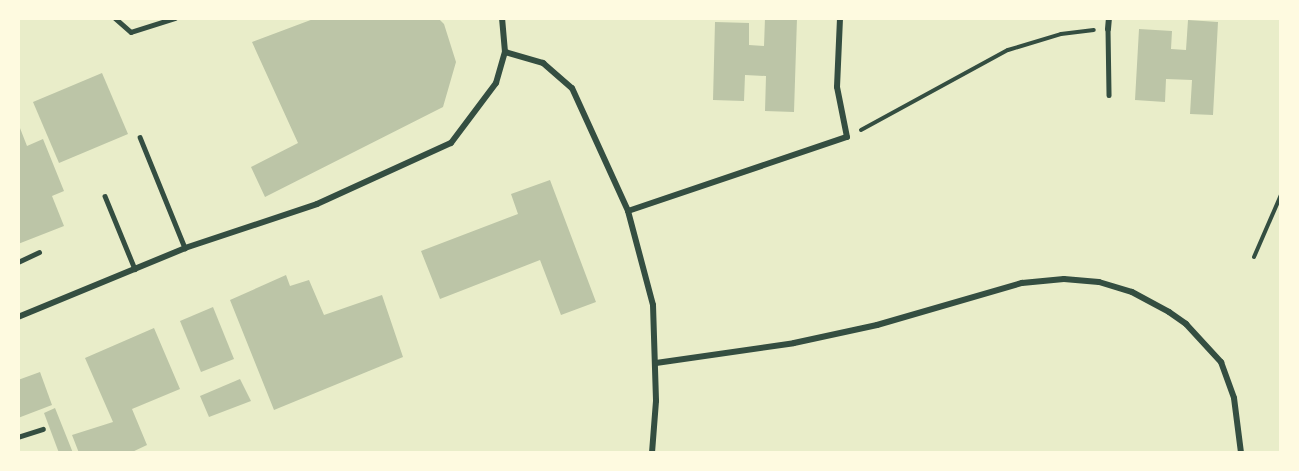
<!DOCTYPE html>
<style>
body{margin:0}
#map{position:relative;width:1299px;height:471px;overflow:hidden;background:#e9edc9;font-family:Georgia,serif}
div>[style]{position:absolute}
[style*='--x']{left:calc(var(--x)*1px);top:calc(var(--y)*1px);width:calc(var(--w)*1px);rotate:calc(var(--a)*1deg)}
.building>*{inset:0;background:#bcc5a7}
.path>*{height:4px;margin:-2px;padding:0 2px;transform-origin:2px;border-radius:2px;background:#344e41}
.service>*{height:4.5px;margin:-2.25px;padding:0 2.25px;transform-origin:2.25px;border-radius:2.25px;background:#344e41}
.minor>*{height:6px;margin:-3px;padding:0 3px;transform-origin:3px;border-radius:3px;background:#344e41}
span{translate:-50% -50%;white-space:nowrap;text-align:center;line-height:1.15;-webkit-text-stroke:6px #fefae0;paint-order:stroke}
.frame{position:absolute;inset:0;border:20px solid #fefae0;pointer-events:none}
</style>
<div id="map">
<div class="building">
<i style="clip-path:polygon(316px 18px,438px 18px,444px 24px,456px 62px,443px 107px,265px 197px,251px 167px,298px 143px,252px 42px)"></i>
<i style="clip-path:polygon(765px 18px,797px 18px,794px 112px,765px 111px,766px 76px,745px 75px,744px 101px,713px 100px,715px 22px,749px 23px,749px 45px,764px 46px)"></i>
<i style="clip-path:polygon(1188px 20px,1218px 22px,1213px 115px,1190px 114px,1192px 80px,1166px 79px,1165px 102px,1135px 100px,1139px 29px,1172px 31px,1171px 49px,1186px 50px)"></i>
<i style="clip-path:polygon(102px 73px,128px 134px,59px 163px,33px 102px)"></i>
<i style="clip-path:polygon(18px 123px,27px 146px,43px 139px,64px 191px,52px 196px,64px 226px,18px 244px)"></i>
<i style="clip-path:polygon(550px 180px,596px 302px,561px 315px,540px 260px,440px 299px,421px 251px,518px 214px,511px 194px)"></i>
<i style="clip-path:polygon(286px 275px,290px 286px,309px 280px,324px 315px,382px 295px,403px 357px,274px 410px,230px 300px)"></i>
<i style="clip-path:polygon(213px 307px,234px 359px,201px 372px,180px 321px)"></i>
<i style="clip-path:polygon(154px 328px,180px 389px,132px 409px,147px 445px,130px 453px,79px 453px,72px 435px,113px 422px,85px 358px)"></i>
<i style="clip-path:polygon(40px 372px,52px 405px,18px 418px,18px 380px)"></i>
<i style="clip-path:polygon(240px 379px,251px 401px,209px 417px,200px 396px)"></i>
<i style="clip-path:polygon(55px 408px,73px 453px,59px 453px,44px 413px)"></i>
</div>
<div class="path">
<i style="--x:861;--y:130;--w:167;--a:-28.6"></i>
<i style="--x:1008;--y:50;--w:55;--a:-16.8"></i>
<i style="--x:1061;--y:34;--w:33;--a:-7"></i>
<i style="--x:1254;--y:257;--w:68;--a:-66.5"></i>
<i style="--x:1281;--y:195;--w:33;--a:-90"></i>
</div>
<div class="service">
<i style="--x:115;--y:18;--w:21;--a:41"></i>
<i style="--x:131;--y:32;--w:46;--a:-17.7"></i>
<i style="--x:1108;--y:29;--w:66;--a:89.1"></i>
<i style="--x:140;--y:137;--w:120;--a:67.9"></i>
<i style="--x:105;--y:196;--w:79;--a:67.7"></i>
<i style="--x:18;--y:262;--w:23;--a:-25"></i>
<i style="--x:18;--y:437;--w:26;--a:-18"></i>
</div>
<div class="minor">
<i style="--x:1108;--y:29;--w:11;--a:-85"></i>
<i style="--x:505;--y:52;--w:40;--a:16"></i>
<i style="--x:543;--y:63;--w:38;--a:41"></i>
<i style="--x:572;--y:88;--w:135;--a:65.5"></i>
<i style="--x:628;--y:211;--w:97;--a:75.1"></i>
<i style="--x:653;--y:305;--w:96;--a:88.2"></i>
<i style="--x:656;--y:401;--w:52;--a:94.4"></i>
<i style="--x:628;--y:211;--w:231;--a:-18.7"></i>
<i style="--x:847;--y:137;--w:51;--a:-101.3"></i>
<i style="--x:837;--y:87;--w:69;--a:-87.5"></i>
<i style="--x:18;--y:317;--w:181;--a:-22.4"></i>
<i style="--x:185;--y:248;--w:139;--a:-18.4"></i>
<i style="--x:317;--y:204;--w:147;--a:-24.5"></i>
<i style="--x:451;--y:143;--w:75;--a:-53.1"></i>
<i style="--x:496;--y:83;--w:32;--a:-74"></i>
<i style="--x:505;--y:52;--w:34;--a:-95"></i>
<i style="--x:656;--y:363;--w:139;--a:-8.2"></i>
<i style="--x:794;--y:343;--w:85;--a:-12.2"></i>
<i style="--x:877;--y:325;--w:151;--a:-16.2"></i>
<i style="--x:1022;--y:283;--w:42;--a:-5.4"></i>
<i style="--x:1064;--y:279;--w:35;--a:5"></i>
<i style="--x:1099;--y:282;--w:34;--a:17"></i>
<i style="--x:1132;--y:292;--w:42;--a:28.4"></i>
<i style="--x:1169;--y:312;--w:21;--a:35"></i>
<i style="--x:1186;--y:324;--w:52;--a:47.4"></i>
<i style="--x:1221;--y:362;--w:38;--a:70"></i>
<i style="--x:1234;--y:398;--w:55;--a:82.7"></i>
</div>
<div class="frame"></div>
</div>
